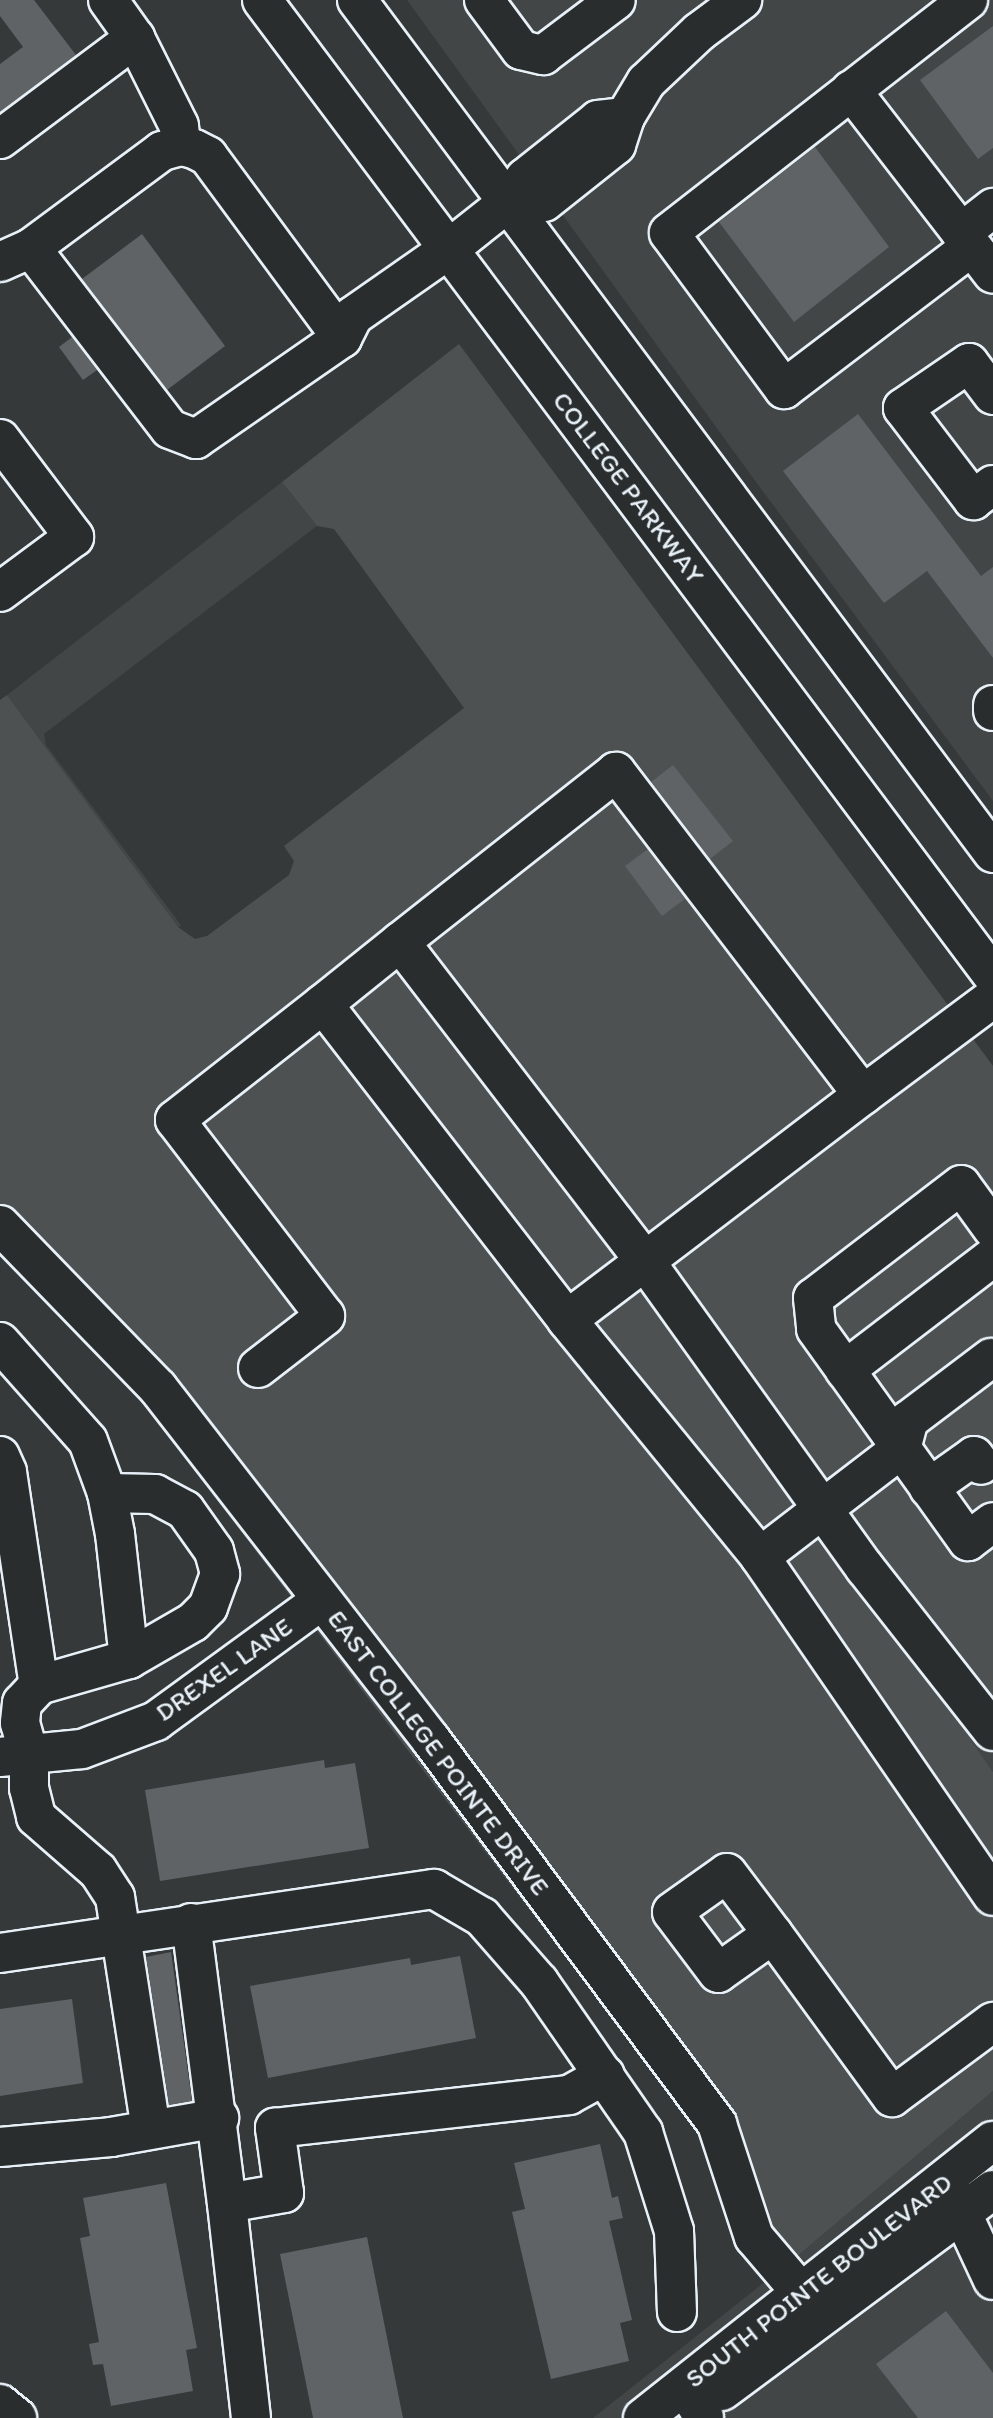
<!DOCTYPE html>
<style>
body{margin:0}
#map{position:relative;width:993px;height:2418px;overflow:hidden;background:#35393a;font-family:Itim,sans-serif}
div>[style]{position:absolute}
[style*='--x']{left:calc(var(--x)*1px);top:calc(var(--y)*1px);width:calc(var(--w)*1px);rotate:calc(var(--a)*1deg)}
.built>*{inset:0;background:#424647}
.green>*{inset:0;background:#4d5152}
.building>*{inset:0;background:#5f6365}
.roads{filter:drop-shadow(2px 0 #e8f1f8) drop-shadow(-2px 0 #e8f1f8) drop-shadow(0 2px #e8f1f8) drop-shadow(0 -2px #e8f1f8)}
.minor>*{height:38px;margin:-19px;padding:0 19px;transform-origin:19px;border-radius:19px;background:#2a2d2e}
.major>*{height:38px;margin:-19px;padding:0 19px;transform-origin:19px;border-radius:19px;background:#2a2d2e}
span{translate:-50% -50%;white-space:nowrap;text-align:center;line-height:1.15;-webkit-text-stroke:7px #2a2d2e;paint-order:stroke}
.street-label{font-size:26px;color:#e8f1f8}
</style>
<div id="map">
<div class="built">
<i style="clip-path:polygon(407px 0,993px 0,993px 801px,753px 478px)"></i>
<i style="clip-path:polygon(282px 482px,317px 526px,44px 734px,46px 745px,181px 925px,178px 928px,7px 695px)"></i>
<i style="clip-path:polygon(993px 1720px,993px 1772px,969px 1739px)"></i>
<i style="clip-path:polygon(993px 2091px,993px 2418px,593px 2418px,795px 2258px)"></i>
</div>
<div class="green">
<i style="clip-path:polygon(459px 344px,993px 1066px,993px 1720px,970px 1739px,993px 1772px,993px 2091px,795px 2258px,60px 1294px,0 1233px,0 700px,7px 695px,178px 927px,195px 939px,207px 936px,289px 875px,294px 861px,284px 846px,464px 708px,334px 529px,317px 526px,282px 482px)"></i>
</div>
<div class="building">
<i style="clip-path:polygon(0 0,34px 0,76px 55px,0 112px,0 64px,23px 47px,0 16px)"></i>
<i style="clip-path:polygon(993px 26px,993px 148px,978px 159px,920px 80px)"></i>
<i style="clip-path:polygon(815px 147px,889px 247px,794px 322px,719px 222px)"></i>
<i style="clip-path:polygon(142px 234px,225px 346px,167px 390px,82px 279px)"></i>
<i style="clip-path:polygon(72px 337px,97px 370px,83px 380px,59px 347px)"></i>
<i style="clip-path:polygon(858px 414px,981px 576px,993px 567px,993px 658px,927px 571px,884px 603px,783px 471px)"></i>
<i style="clip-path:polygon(673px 765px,733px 841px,710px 859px,651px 782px)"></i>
<i style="clip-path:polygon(648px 849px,685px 899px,662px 916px,625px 866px)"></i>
<i style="clip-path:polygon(324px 1760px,325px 1768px,355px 1763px,369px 1848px,160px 1881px,145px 1790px)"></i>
<i style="clip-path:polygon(171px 1952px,192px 2101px,169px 2105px,146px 1957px)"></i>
<i style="clip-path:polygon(460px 1956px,476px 2038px,268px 2078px,250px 1986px,410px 1958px,411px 1965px)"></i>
<i style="clip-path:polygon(72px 1999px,83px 2083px,0 2096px,0 2009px)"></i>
<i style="clip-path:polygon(600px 2144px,612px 2198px,618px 2196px,623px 2218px,609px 2221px,632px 2320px,620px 2323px,629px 2361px,551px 2379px,512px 2212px,525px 2209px,514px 2163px)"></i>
<i style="clip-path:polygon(166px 2183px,197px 2348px,186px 2350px,193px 2391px,111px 2406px,103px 2364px,93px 2365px,89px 2344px,99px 2342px,80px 2238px,90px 2236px,83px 2198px)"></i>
<i style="clip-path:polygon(367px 2237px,403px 2418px,313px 2418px,280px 2254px)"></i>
<i style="clip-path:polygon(946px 2311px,993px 2373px,993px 2418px,918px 2418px,876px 2364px)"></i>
</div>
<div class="roads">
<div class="minor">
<i style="--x:108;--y:0;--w:47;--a:54.6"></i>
<i style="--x:484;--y:0;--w:62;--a:53.5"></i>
<i style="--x:521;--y:50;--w:23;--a:13"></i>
<i style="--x:543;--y:55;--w:91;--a:-37"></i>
<i style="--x:968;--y:0;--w:379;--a:142.1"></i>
<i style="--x:669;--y:233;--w:194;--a:53.6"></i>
<i style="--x:784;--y:389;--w:235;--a:-37.2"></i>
<i style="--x:851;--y:90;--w:232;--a:52.3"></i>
<i style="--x:625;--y:117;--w:27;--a:174"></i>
<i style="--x:598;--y:120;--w:93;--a:141.5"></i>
<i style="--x:525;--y:178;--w:31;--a:126"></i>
<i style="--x:507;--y:203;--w:37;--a:-2"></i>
<i style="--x:544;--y:202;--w:92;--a:-38.4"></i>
<i style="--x:616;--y:145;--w:29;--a:-72"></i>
<i style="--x:625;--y:117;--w:41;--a:-59"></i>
<i style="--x:646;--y:82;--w:73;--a:-43.3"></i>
<i style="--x:699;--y:32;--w:54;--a:-36.7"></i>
<i style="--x:0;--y:139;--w:169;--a:-36.8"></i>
<i style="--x:135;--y:38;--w:98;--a:63.4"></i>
<i style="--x:179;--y:126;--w:20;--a:84"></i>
<i style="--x:961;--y:233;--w:41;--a:-38"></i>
<i style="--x:0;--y:262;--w:34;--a:-24"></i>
<i style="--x:342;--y:338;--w:226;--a:-126.4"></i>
<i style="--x:208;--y:156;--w:16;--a:-153"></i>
<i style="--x:194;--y:149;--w:13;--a:-167"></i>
<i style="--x:181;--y:146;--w:20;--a:165"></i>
<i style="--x:162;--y:151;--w:163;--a:143.5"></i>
<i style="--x:31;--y:248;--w:228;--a:52.5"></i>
<i style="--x:170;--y:429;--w:28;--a:21"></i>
<i style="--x:196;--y:439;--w:178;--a:-34.7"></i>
<i style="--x:342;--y:338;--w:25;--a:-63"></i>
<i style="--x:353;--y:316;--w:117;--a:-34.9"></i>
<i style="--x:993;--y:395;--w:40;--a:-127"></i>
<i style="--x:969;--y:363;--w:80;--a:145.7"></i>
<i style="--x:903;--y:408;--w:116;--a:52.7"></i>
<i style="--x:973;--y:500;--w:25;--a:-37"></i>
<i style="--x:0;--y:439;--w:123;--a:52.9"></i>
<i style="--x:74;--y:537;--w:92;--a:143.4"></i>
<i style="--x:993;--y:705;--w:6;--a:90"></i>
<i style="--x:323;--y:1004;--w:99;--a:-38.8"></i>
<i style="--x:863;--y:1095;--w:162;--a:-36.7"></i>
<i style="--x:0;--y:1225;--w:227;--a:45.9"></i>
<i style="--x:158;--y:1388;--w:445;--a:52.2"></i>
<i style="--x:431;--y:1740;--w:479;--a:53.3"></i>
<i style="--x:717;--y:2124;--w:119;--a:71.9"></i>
<i style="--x:754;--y:2237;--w:104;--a:49.7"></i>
<i style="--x:993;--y:1229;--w:54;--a:-126"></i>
<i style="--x:961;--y:1185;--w:186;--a:142.6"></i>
<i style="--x:813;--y:1298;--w:31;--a:84"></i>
<i style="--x:816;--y:1329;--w:261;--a:54.4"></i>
<i style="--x:968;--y:1541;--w:31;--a:-37"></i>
<i style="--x:567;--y:1320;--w:306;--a:50.8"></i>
<i style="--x:760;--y:1557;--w:411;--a:55.5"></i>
<i style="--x:0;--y:1342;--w:132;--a:48.4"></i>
<i style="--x:88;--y:1441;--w:55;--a:69.9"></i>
<i style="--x:107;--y:1493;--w:42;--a:79"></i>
<i style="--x:115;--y:1534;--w:126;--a:83.6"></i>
<i style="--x:129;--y:1659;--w:94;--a:163.9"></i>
<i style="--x:39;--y:1685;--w:25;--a:133"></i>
<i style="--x:22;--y:1703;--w:20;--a:96"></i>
<i style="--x:20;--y:1723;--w:32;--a:74"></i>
<i style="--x:29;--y:1754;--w:34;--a:90"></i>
<i style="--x:29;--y:1788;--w:30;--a:76"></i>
<i style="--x:36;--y:1817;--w:82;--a:41.1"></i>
<i style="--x:98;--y:1871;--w:31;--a:57"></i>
<i style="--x:115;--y:1897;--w:235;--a:81.2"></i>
<i style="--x:258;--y:1368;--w:85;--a:-37.8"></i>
<i style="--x:325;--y:1316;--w:247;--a:-127.4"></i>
<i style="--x:175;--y:1120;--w:188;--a:-38.1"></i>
<i style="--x:323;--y:1004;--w:399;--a:52.3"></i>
<i style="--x:567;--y:1320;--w:98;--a:-37.1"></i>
<i style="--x:645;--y:1261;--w:274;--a:-37.3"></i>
<i style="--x:863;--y:1095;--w:407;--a:-127.4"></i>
<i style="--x:616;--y:772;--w:275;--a:141.8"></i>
<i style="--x:400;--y:942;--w:402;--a:52.5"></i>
<i style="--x:645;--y:1261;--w:378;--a:54.4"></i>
<i style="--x:865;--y:1568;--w:207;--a:51.9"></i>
<i style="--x:845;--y:1370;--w:186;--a:-37.4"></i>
<i style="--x:0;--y:1456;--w:17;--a:66"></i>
<i style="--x:7;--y:1472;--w:215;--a:81.5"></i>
<i style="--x:929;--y:1488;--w:55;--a:-35.4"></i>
<i style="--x:974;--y:1456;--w:11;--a:52"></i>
<i style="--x:107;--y:1493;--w:48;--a:1.2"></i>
<i style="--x:155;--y:1494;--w:34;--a:28"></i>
<i style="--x:185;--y:1510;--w:50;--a:54.7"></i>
<i style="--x:214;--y:1551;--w:24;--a:75"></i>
<i style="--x:220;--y:1574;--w:35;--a:110"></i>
<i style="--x:208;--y:1607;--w:21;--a:135"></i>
<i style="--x:193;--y:1622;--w:74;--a:150"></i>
<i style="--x:760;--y:1557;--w:178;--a:-37.5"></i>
<i style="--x:901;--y:1449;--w:30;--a:-75"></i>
<i style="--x:909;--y:1420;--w:103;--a:-37.1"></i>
<i style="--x:0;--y:1757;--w:82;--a:-5.6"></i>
<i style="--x:82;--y:1749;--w:79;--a:-20.7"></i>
<i style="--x:156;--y:1721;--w:205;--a:-36.1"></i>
<i style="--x:191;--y:1923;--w:282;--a:82.7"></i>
<i style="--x:773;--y:1934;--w:67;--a:144.7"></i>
<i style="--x:718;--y:1973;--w:76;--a:-127"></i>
<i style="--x:672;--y:1912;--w:67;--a:-35.3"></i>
<i style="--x:727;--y:1873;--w:76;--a:53"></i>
<i style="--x:773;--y:1934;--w:202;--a:53.9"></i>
<i style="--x:892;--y:2097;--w:126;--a:-36.6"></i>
<i style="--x:0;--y:1953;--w:439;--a:-8.4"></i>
<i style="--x:434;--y:1889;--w:56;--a:30.3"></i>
<i style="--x:482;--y:1917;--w:86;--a:48.8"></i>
<i style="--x:539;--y:1982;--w:183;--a:55.3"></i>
<i style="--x:643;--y:2132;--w:104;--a:72.6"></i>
<i style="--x:674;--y:2231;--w:81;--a:87.9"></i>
<i style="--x:0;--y:2147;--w:111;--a:-5.1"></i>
<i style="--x:111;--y:2137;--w:110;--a:-10"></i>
<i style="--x:952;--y:2192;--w:97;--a:65"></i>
<i style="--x:685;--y:2387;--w:36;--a:58"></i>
<i style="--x:722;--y:2391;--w:337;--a:-36.6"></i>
<i style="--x:0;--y:2404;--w:22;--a:39"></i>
<i style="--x:251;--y:2418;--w:216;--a:-96.4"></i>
<i style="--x:227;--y:2203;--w:58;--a:-10"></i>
<i style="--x:284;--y:2193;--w:66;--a:-97.9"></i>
<i style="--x:275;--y:2128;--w:296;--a:-6.4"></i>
<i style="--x:569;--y:2095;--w:41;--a:-29.1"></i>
<i style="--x:643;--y:2418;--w:446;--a:-38.4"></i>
</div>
<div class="major">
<i style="--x:262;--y:0;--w:1219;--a:53.17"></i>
<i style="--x:357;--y:0;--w:1064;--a:53.29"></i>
<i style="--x:449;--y:249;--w:74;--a:-38.4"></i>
</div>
</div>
<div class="street-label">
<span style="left:628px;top:488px;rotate:53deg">COLLEGE PARKWAY</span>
<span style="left:224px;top:1670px;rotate:-35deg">DREXEL LANE</span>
<span style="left:438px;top:1753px;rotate:53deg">EAST COLLEGE POINTE DRIVE</span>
<span style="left:819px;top:2281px;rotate:-38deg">SOUTH POINTE BOULEVARD</span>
</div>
</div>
